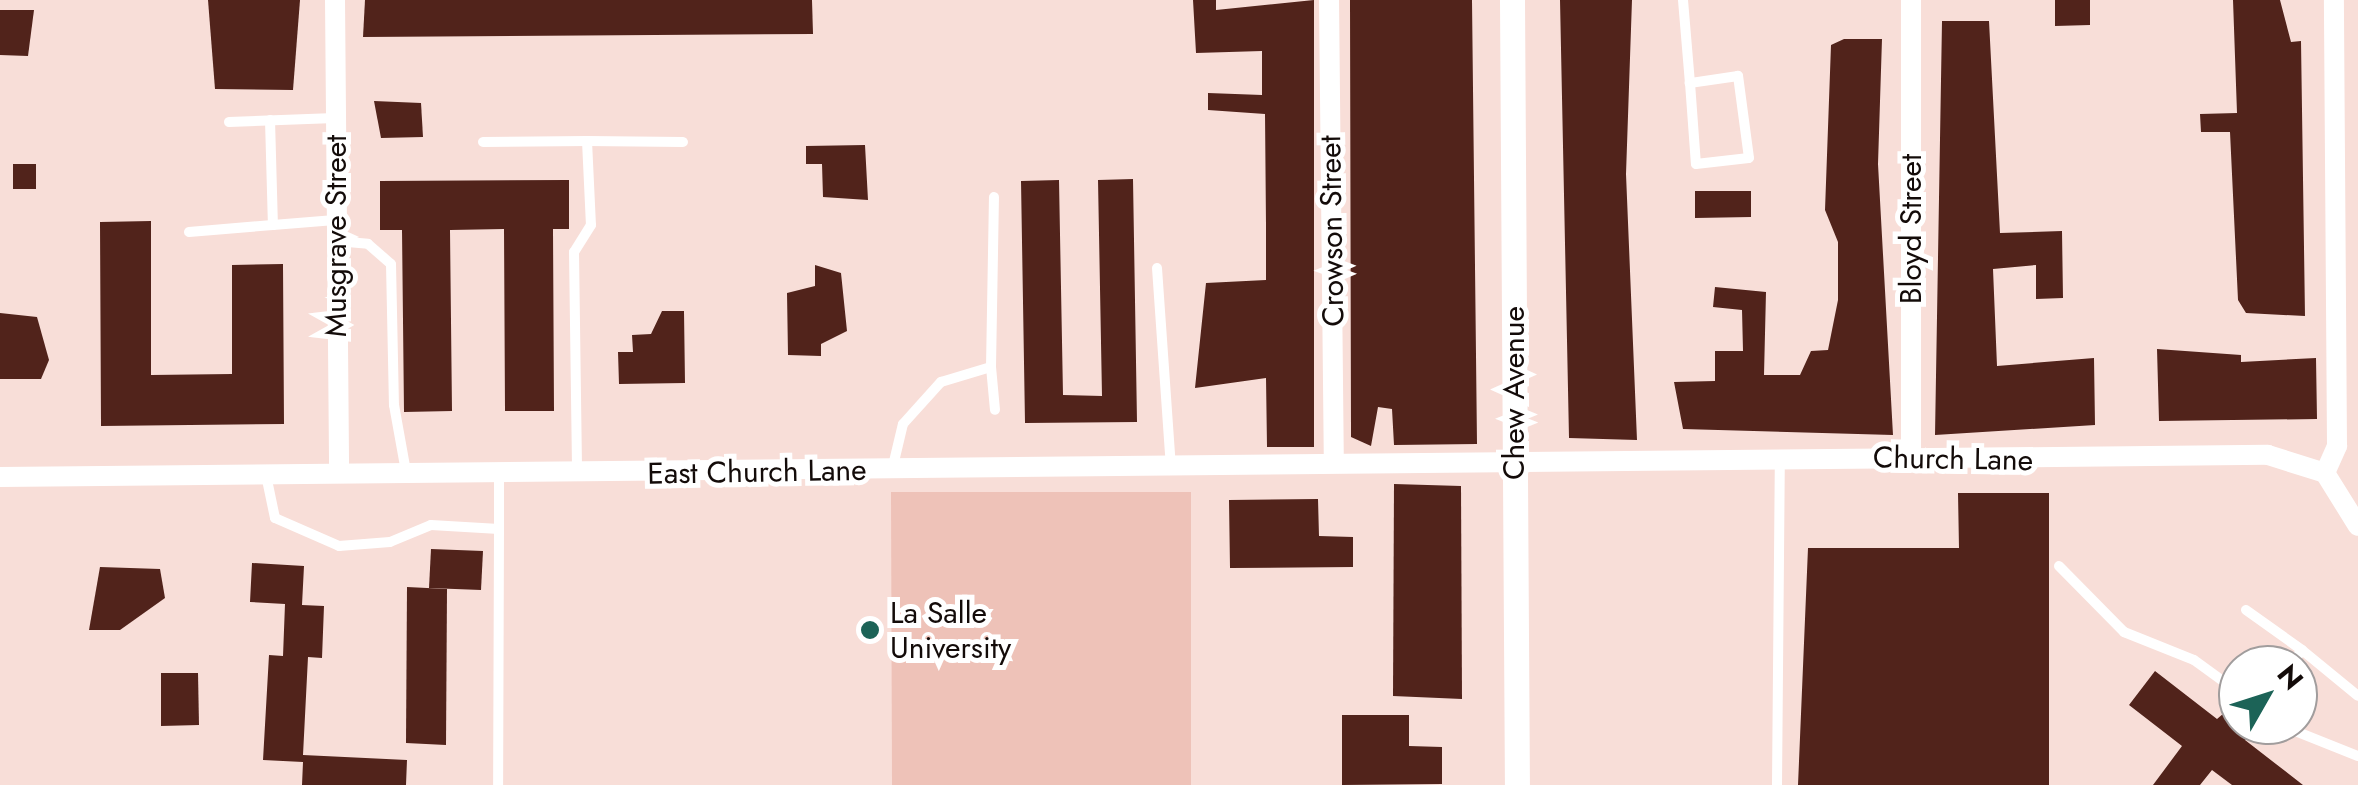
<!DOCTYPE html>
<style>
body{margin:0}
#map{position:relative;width:2358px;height:785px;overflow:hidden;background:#f8ded8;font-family:Jost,sans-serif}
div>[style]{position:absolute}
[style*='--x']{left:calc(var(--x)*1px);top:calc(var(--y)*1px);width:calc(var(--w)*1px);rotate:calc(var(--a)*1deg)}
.green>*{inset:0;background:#eec2b8}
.building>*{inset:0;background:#51231b}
.service>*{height:10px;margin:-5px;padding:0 5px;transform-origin:5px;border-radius:5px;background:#fff}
.minor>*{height:20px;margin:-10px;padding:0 10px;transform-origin:10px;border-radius:10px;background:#fff}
.tertiary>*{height:25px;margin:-12.5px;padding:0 12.5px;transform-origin:12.5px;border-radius:12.5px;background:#fff}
.dots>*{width:28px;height:28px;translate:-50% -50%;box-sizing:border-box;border:5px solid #fff;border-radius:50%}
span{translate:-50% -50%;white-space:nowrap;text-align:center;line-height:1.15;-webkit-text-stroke:10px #fff;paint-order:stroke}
.street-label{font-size:30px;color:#130b09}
.poi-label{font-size:30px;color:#130b09}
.left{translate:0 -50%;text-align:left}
.north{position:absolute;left:2218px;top:645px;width:100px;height:100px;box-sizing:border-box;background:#fff;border:2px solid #a19d9d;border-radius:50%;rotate:51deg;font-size:28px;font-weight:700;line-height:40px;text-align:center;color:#130b09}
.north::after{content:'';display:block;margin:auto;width:35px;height:45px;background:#1c6357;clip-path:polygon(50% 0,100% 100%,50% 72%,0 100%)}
</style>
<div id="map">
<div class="green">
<i style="clip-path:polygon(891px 492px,1191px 492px,1191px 785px,892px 785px)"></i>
</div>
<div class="building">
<i style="clip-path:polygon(208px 0,300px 0,293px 90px,215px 89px)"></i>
<i style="clip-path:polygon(365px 0,812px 0,813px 34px,363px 37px)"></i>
<i style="clip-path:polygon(1193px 0,1216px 0,1216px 10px,1314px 0,1314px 447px,1267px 447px,1266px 378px,1195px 388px,1206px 283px,1266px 280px,1266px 226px,1265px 114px,1208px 110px,1208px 93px,1262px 95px,1262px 51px,1196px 53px)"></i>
<i style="clip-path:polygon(1350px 0,1472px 0,1477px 444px,1394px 445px,1392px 409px,1378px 407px,1371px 446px,1351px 437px)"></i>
<i style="clip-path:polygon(1560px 0,1632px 0,1626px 174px,1637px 440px,1569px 438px)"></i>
<i style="clip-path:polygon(2055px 0,2090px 0,2090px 25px,2055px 26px)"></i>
<i style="clip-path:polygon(2233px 0,2280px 0,2291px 42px,2301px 41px,2305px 316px,2246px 313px,2238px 300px,2230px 132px,2201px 132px,2200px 114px,2237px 113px)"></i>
<i style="clip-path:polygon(0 10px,34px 10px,28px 56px,0 55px)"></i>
<i style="clip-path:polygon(1942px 21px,1989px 21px,2000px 233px,2062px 231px,2063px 298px,2036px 299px,2036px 265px,1993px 269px,1997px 366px,2094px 358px,2095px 425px,1935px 435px)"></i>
<i style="clip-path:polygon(1844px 39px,1882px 39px,1878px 164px,1893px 435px,1683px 429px,1674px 382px,1715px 381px,1715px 351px,1743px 351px,1742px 310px,1713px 307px,1715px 287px,1766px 292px,1764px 375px,1800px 375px,1811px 351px,1828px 350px,1838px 300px,1838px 242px,1825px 210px,1831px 45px)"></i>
<i style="clip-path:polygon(374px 101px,421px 103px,423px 137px,381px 138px)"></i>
<i style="clip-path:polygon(865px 145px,868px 200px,823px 197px,822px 164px,806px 164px,806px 146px)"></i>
<i style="clip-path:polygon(13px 164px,36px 164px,36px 189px,13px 189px)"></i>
<i style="clip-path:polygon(1133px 179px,1137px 422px,1025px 423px,1021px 181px,1059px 180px,1063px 395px,1102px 396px,1098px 180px)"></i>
<i style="clip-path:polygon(569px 180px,569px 229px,553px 229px,554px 411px,505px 411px,504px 229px,450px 230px,452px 411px,404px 412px,402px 230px,380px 230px,380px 181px)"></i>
<i style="clip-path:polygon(1695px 191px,1751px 191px,1751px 217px,1695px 218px)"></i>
<i style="clip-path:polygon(151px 221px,151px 375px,232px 374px,232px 265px,283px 264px,284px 424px,101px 426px,100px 222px)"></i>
<i style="clip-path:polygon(815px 265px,841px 273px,847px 331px,821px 344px,821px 356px,788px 355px,787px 293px,815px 286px)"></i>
<i style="clip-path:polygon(662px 311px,684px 311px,685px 383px,619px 384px,618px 352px,633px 352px,632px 335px,651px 334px)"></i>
<i style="clip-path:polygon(0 313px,37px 317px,49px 360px,41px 379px,0 379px)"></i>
<i style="clip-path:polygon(2157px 349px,2241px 355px,2241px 362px,2316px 358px,2317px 419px,2159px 421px)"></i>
<i style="clip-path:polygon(1394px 484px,1461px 486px,1462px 699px,1393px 696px)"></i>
<i style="clip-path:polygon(1958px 493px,2049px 493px,2049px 785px,1798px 785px,1808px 548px,1959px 548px)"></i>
<i style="clip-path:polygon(1318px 499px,1319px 536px,1353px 537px,1353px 567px,1230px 568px,1229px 500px)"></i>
<i style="clip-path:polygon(431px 549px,483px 551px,481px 590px,429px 588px)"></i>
<i style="clip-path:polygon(252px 563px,304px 566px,302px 605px,324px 606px,322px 658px,308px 657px,303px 755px,407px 760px,406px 785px,302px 785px,303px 762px,263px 760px,269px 655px,283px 656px,285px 604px,250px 602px)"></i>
<i style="clip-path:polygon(100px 567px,160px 569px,165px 598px,120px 630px,89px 630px)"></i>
<i style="clip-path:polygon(407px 587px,447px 589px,446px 745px,406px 743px)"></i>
<i style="clip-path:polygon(2155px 671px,2217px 719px,2238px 701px,2238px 725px,2258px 725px,2245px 740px,2303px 785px,2232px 785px,2212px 770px,2200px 785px,2153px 785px,2182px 746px,2129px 705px)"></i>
<i style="clip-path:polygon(161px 673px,198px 673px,199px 725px,161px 726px)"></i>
<i style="clip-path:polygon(1342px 715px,1409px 715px,1409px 746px,1442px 747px,1442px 784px,1342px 785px)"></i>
</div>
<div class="service">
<i style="--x:1683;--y:0;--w:83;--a:85.2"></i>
<i style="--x:1690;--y:83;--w:81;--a:85.8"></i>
<i style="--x:1696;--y:164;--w:53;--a:-6.5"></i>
<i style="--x:1749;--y:158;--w:83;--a:-97.6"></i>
<i style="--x:1738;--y:76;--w:49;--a:171.7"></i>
<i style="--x:270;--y:120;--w:105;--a:88.4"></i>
<i style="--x:273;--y:225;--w:62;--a:-4.6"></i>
<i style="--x:229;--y:122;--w:106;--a:-2.2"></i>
<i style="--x:587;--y:141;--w:96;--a:0.6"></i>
<i style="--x:483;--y:142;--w:104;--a:-0.6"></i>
<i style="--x:587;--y:141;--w:84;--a:87.3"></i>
<i style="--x:591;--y:225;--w:32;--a:122"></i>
<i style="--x:574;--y:252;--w:221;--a:89.2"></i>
<i style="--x:189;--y:232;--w:84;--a:-4.8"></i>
<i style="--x:336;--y:241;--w:32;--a:5"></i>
<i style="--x:368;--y:244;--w:30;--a:41"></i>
<i style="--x:391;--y:264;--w:141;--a:88.8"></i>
<i style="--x:394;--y:405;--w:68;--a:79.8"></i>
<i style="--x:1157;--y:268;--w:200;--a:86"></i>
<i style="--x:991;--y:367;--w:43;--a:84.7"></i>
<i style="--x:892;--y:470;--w:47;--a:-76.6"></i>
<i style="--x:903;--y:424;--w:57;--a:-47.9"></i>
<i style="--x:941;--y:382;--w:52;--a:-16.7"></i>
<i style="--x:991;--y:367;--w:170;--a:-89"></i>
<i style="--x:266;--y:475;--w:44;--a:78.2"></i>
<i style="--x:275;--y:518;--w:70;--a:23.6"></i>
<i style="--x:339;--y:546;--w:51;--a:-4.5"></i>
<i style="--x:390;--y:542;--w:44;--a:-22.5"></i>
<i style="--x:431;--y:525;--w:68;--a:3.4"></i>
<i style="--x:499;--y:529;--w:256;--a:90.2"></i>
<i style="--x:499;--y:475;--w:54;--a:90"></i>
<i style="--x:2059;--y:566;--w:93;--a:45.4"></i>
<i style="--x:2124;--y:632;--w:75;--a:21.8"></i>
<i style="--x:2194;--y:660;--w:54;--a:36"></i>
<i style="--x:2246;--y:610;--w:69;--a:35.5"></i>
<i style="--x:2290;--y:665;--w:19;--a:-51"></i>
<i style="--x:2302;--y:650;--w:72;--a:39.4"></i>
<i style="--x:2280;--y:725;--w:84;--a:21.7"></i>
<i style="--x:1777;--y:785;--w:325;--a:-89.5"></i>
</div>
<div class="minor">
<i style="--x:335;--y:0;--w:472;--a:89.5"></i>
<i style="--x:1329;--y:0;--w:462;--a:89.4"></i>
<i style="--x:1911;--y:458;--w:458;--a:-90"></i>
<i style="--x:2325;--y:473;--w:30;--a:-66"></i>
<i style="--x:2337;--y:446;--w:446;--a:-90.4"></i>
<i style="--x:0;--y:477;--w:2268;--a:-0.56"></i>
<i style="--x:2268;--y:455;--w:60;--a:17.5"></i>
<i style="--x:2325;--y:473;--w:62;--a:58.1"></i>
</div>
<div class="tertiary">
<i style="--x:1512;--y:0;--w:785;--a:89.64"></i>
</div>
<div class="dots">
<i style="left:870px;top:630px;background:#1c6357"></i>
</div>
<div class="street-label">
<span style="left:1911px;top:229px;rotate:-90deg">Bloyd Street</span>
<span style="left:1332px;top:231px;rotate:-91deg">Crowson Street</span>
<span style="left:336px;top:236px;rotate:-90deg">Musgrave Street</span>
<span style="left:1514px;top:393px;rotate:-90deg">Chew Avenue</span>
<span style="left:1953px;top:459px;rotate:1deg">Church Lane</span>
<span style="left:757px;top:472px;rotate:-1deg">East Church Lane</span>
</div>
<div class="poi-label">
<span class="left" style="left:890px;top:630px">La Salle<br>University</span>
</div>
<div class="north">N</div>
</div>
